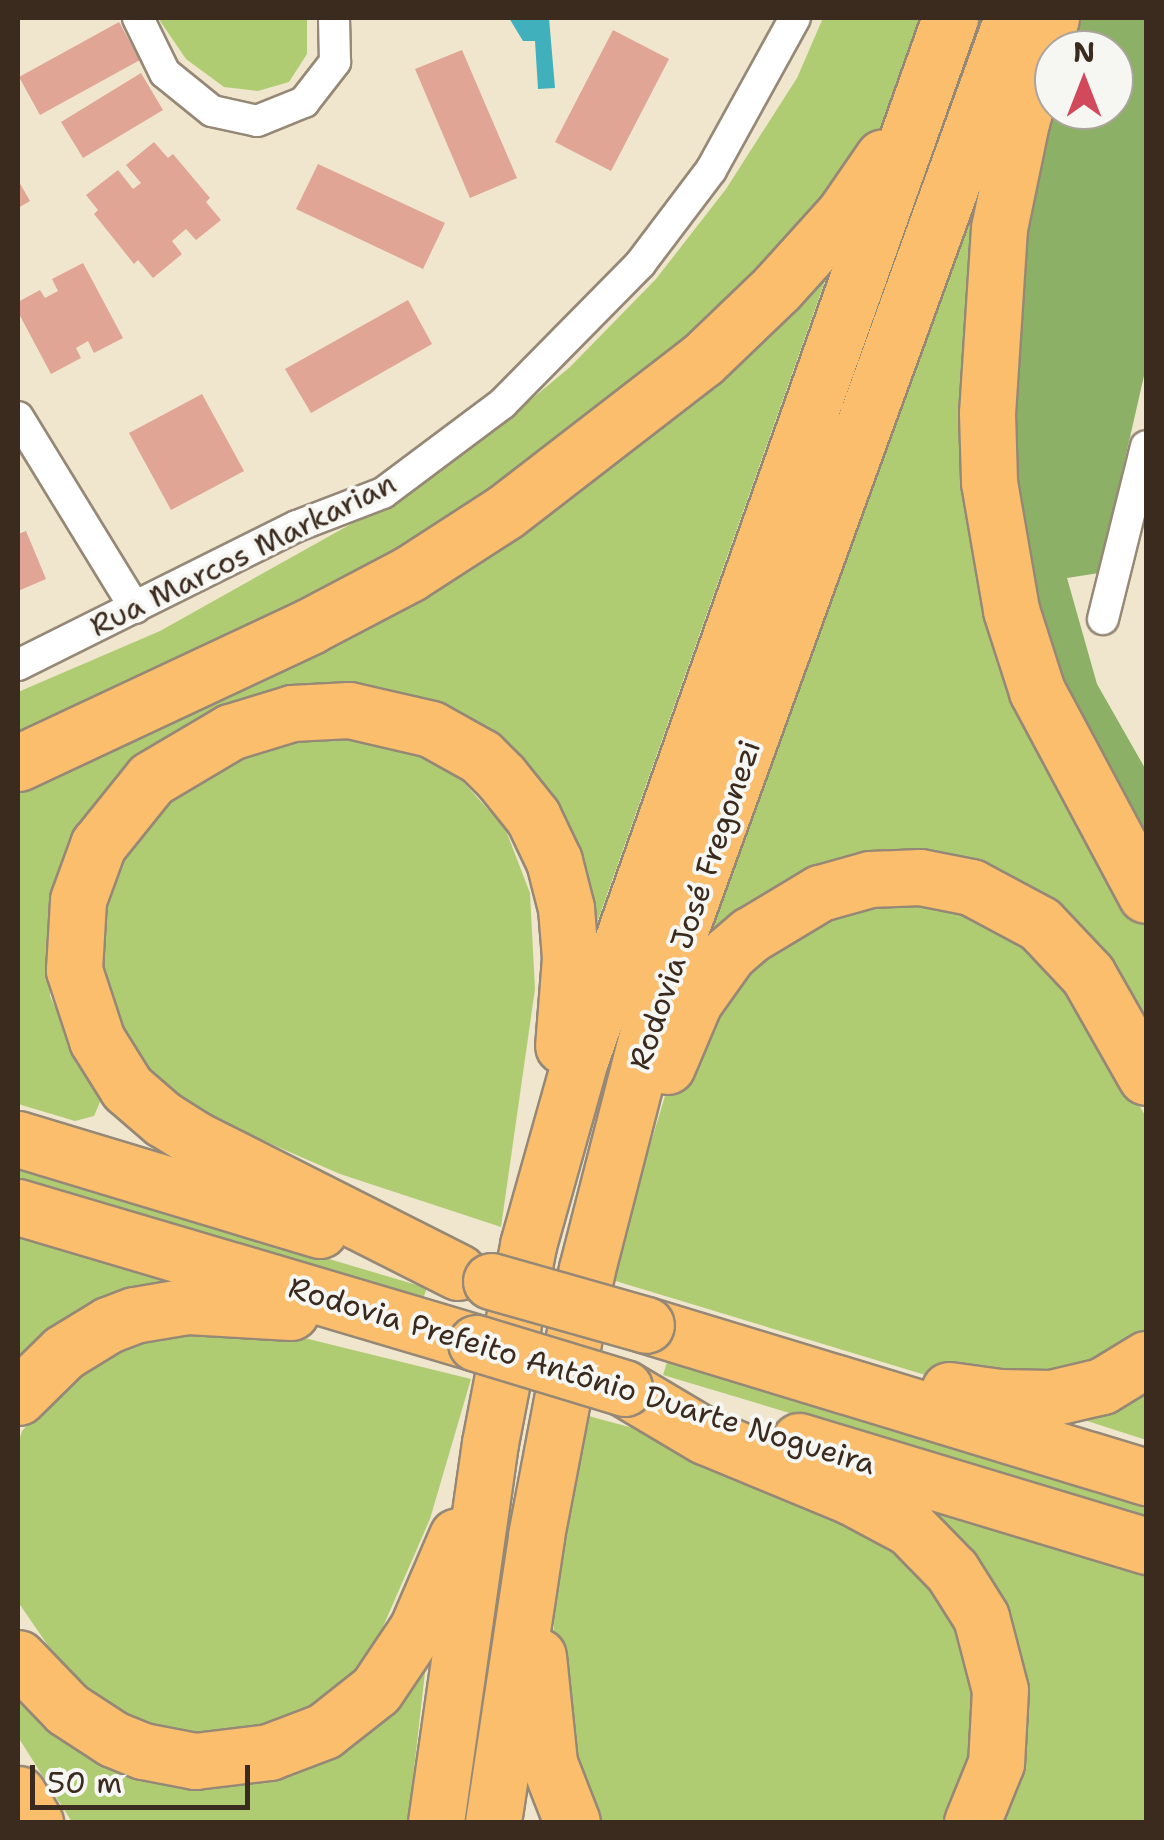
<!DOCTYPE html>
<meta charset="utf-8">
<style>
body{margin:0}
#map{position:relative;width:1164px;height:1840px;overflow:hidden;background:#f0e6ce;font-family:"Shantell Sans",sans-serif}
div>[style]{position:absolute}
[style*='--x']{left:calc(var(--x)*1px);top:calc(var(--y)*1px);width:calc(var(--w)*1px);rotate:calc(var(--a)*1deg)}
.green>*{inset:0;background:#b0cc73}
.forest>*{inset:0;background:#8cb065}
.water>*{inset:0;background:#41b0bd}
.building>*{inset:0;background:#e0a594}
.roads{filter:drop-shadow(2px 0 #968876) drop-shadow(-2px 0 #968876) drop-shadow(0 2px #968876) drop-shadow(0 -2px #968876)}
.street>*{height:30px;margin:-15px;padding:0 15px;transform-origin:15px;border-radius:15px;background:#fff}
.highway>*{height:55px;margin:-27.5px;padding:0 27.5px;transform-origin:27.5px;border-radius:27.5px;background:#fabe6d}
.bridges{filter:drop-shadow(2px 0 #968876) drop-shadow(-2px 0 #968876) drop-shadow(0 2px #968876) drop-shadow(0 -2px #968876)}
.highway-bridge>*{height:55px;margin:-27.5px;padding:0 27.5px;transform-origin:27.5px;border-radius:27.5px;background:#fabe6d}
span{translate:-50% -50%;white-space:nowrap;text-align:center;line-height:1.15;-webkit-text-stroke:8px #f6f6f2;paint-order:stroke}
.street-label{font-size:30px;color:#3b2a1e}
.frame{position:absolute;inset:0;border:20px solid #3b2a1e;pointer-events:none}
.north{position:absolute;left:1034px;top:30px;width:100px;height:100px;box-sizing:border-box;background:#f6f6f2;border:2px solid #aba49d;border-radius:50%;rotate:0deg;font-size:28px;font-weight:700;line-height:40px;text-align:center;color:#3b2a1e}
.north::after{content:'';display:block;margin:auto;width:35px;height:45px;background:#d1495b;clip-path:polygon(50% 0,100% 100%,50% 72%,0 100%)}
.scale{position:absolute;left:30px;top:1765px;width:220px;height:45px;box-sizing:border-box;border:5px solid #3b2a1e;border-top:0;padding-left:12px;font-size:30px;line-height:35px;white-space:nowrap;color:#3b2a1e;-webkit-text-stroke:8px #f6f6f2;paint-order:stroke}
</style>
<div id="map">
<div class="green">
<i style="clip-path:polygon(158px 18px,307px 18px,307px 54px,289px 82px,258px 91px,224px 87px,186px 59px)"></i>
<i style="clip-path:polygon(823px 18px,933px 18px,899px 116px,793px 246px,494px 508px,18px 755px,18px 692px,160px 631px,385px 505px,485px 438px,570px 367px,656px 279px,726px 189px,797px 78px)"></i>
<i style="clip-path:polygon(1020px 79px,977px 304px,1146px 916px,1146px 1055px,945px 869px,691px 978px)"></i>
<i style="clip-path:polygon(830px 267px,587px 951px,580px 872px,550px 794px,477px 728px,270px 703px,51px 910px,50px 996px,83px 1066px,103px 1095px,94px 1116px,75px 1121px,18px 1104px,18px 782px,554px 507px,669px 422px)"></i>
<i style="clip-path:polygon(315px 731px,368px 736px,446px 763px,505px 828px,530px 893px,535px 989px,501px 1227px,340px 1174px,232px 1127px,162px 1086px,124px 1040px,99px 976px,104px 911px,127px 843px,173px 797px,243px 755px)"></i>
<i style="clip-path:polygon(941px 902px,1022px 942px,1088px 1015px,1146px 1117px,1146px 1341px,1113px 1367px,955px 1384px,609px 1279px,669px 1083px,729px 976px,852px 903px)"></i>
<i style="clip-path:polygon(18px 1167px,427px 1288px,421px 1304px,18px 1187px)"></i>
<i style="clip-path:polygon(18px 1230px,191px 1280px,18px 1377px)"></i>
<i style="clip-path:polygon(167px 1329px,276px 1331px,471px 1379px,430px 1519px,365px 1668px,302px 1720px,220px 1737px,150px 1727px,73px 1682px,18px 1602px,18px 1444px,22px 1431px,88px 1359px)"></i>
<i style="clip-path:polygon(668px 1359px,1146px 1501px,1146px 1520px,663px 1375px)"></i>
<i style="clip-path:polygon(1146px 1385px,1146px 1440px,1075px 1417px)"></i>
<i style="clip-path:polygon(574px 1412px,677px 1440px,932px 1565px,982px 1682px,959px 1822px,582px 1822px,552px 1674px,555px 1586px)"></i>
<i style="clip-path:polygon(937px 1504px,1146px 1568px,1146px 1822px,993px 1822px,1019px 1746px,924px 1511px)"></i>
<i style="clip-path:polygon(427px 1655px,408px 1822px,72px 1822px,18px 1737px,18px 1684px,169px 1777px)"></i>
</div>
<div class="forest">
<i style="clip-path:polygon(1065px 18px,1146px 18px,1146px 367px,1099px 573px,1067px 578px,1097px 684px,1146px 770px,1146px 870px,1019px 609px,1003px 364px,1054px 58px,1054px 110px,1114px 110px,1114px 50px,1056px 50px)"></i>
</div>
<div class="water">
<i style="clip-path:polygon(509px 18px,549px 18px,555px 88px,538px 89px,535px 41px,523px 41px)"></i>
</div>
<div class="building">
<i style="clip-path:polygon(119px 22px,140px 60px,40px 115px,19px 77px)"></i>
<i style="clip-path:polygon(613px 30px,669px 59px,611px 171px,555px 142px)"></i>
<i style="clip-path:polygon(462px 50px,517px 178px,470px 198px,415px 69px)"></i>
<i style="clip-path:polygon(141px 73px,163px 110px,83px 158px,61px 122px)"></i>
<i style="clip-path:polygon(154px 142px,168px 158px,173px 154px,210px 198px,206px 202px,221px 220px,196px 240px,186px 229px,172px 241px,182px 254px,153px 278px,138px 260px,134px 264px,94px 214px,98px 210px,86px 195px,118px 170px,133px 189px,141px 183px,126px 165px)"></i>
<i style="clip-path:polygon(318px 164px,445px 223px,423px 269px,296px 209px)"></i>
<i style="clip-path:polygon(18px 180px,30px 201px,18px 208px)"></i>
<i style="clip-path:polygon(83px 263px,123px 338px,94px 353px,88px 341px,76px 348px,81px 358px,51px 374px,18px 312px,18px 302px,40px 290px,45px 298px,58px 291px,52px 279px)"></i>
<i style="clip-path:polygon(408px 300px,432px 344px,311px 413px,285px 369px)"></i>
<i style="clip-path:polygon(202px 394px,244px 471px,171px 510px,129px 433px)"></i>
<i style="clip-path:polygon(26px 531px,46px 579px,18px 591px,18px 534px)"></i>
</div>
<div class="roads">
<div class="street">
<i style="--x:138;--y:18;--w:61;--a:63.9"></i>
<i style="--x:165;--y:73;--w:60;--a:39"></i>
<i style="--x:212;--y:111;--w:46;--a:12.5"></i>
<i style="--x:257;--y:121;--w:51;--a:-22"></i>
<i style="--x:304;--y:102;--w:51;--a:-52.2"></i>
<i style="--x:335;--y:62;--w:44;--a:-91.3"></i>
<i style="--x:18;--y:417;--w:224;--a:58.5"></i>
<i style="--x:1103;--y:619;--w:178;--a:-76"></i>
<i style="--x:18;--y:665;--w:312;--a:-26.5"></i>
<i style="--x:297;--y:526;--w:92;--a:-21"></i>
<i style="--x:383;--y:493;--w:149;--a:-36.8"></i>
<i style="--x:502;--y:404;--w:197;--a:-45.4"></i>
<i style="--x:640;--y:264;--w:118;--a:-52.9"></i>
<i style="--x:711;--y:170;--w:174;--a:-61.1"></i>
</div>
<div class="highway">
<i style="--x:1051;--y:18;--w:108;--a:106.1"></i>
<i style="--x:1021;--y:122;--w:108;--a:101.7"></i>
<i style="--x:999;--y:228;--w:185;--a:93.7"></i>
<i style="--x:987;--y:413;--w:69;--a:88.3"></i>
<i style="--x:989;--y:482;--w:130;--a:80.2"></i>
<i style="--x:1011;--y:610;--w:85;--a:72.2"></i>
<i style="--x:1037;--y:691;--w:231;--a:61.9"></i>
<i style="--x:18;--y:763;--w:323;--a:-25.1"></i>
<i style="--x:310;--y:626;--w:112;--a:-27.7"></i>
<i style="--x:409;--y:574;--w:114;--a:-32.9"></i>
<i style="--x:505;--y:512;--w:249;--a:-37.7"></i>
<i style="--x:702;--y:360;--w:104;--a:-43.8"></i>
<i style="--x:777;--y:288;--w:98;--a:-47.9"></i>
<i style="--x:843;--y:215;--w:70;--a:-55.4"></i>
<i style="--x:667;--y:1066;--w:69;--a:-67.1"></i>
<i style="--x:694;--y:1002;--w:60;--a:-54.5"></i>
<i style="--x:729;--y:953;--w:28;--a:-41"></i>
<i style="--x:750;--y:935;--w:82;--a:-31"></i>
<i style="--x:820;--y:893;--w:52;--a:-15.6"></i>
<i style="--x:870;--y:879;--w:50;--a:-2.3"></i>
<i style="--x:920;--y:877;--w:52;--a:11.1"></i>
<i style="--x:971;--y:887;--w:78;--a:28.2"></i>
<i style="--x:1040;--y:924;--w:70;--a:46.7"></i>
<i style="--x:1088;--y:975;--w:117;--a:60.4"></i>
<i style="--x:18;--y:1139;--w:315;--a:16.8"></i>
<i style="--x:18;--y:1207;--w:478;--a:16.5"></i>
<i style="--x:458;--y:1272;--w:295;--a:-153.2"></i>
<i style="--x:195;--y:1139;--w:36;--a:-148"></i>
<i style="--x:164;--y:1120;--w:49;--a:-139.1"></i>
<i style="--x:127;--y:1088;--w:57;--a:-122"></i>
<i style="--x:97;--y:1040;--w:74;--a:-108.2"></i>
<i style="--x:74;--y:970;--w:70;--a:-86.7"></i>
<i style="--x:78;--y:900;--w:59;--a:-70"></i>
<i style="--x:98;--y:845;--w:85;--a:-51.2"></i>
<i style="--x:151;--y:779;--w:92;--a:-30.7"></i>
<i style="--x:230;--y:732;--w:65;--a:-17"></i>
<i style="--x:292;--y:713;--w:57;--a:-3"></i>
<i style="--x:349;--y:710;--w:84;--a:13"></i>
<i style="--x:431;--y:729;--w:57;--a:29.2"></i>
<i style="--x:481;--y:757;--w:28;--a:45"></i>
<i style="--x:501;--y:777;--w:51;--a:51.3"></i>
<i style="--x:533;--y:817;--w:49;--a:64.5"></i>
<i style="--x:554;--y:861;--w:49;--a:75.7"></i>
<i style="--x:566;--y:908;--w:50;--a:85.4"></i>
<i style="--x:570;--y:958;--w:88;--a:94.5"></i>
<i style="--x:646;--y:1325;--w:523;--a:16.91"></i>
<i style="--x:624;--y:1388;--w:94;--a:30.7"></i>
<i style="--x:705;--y:1436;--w:157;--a:22.5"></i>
<i style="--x:850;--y:1496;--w:68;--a:28.1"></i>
<i style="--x:910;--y:1528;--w:60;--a:45.7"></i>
<i style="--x:952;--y:1571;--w:54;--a:57.8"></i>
<i style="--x:981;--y:1617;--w:75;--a:75.4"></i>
<i style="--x:1000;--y:1690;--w:73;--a:93.1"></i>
<i style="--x:996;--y:1763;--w:64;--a:112.1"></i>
<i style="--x:949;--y:1390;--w:51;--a:7.8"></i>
<i style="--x:1000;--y:1397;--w:51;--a:1.1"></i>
<i style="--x:1051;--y:1398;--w:52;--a:-13.2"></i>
<i style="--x:1102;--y:1386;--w:52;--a:-31.5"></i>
<i style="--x:18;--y:1397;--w:64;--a:-44.4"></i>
<i style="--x:64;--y:1352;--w:52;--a:-31.5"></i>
<i style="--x:108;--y:1325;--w:28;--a:-21"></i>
<i style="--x:134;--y:1315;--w:55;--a:-9.5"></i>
<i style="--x:188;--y:1306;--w:103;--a:3.3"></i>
<i style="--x:799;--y:1441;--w:363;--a:16.8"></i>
<i style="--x:538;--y:1656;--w:108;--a:84.1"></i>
<i style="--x:549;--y:1763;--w:63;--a:68.7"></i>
<i style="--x:18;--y:1658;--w:71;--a:46.1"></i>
<i style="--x:67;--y:1709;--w:55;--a:33.1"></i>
<i style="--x:113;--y:1739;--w:32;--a:22"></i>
<i style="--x:143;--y:1751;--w:53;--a:10.9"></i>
<i style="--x:195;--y:1761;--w:75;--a:-6.9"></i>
<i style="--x:269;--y:1752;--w:59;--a:-20.9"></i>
<i style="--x:324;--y:1731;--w:66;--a:-38.3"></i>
<i style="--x:376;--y:1690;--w:73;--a:-56.1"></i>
<i style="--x:417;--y:1629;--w:101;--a:-66.7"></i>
<i style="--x:18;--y:1794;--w:33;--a:59"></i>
<i style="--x:436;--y:1822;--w:383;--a:-81.9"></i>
<i style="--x:490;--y:1443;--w:202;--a:-79.1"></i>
<i style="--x:528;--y:1245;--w:192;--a:-74.3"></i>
<i style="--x:580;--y:1060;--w:1106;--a:-70.45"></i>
<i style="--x:493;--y:1822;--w:289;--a:-81.4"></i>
<i style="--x:536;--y:1536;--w:272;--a:-79.2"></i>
<i style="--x:587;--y:1269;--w:290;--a:-75.6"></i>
<i style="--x:659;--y:988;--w:1032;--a:-70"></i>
</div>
</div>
<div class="bridges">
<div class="highway-bridge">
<i style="--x:491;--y:1281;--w:161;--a:15.8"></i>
<i style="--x:476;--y:1343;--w:155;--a:16.9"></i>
</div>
</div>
<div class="street-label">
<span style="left:243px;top:555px;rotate:-26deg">Rua Marcos Markarian</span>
<span style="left:695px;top:905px;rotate:-71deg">Rodovia José Fregonezi</span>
<span style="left:582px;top:1376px;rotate:17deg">Rodovia Prefeito Antônio Duarte Nogueira</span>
</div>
<div class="frame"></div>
<div class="north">N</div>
<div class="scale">50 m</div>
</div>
